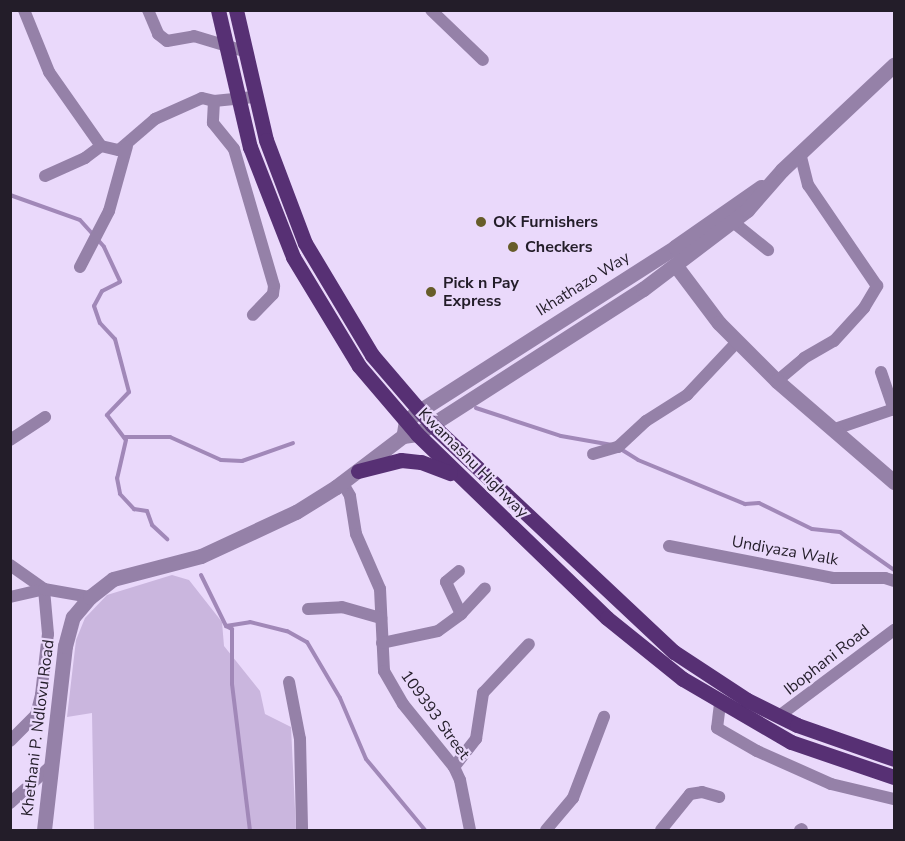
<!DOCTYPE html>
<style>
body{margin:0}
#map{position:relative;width:905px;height:841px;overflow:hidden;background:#ead9fb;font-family:"Nunito Sans",sans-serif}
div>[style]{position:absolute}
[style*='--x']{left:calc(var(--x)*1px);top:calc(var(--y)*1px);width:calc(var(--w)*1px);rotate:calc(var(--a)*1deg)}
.green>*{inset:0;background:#cab6de}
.stream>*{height:4px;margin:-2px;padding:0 2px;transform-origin:2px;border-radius:2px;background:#a188b8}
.minor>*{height:12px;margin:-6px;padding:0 6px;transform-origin:6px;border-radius:6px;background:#9581a8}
.tertiary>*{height:15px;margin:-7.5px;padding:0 7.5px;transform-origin:7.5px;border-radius:7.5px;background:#9581a8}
.primary>*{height:15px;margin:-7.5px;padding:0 7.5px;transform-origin:7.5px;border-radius:7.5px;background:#573074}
.dots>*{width:16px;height:16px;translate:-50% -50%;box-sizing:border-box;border:3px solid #ead9fb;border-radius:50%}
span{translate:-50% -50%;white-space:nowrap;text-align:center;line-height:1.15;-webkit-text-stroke:4.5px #ead9fb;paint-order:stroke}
.poi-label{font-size:16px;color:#231d29;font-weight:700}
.left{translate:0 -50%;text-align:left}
.street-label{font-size:16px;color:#231d29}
.frame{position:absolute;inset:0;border:12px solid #231d29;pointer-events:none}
</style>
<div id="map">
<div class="green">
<i style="clip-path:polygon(172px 575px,189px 580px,222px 622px,224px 646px,260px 691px,265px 714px,291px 727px,296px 830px,94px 830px,92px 713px,67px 717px,76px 640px,85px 618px,107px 595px)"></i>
</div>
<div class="stream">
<i style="--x:10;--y:195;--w:74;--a:19.7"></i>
<i style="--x:80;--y:220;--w:36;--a:48"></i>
<i style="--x:104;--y:247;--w:38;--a:65"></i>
<i style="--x:120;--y:282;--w:20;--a:153"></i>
<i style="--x:102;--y:291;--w:17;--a:118"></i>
<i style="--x:94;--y:306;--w:18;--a:71"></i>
<i style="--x:100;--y:323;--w:22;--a:47"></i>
<i style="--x:115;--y:339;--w:55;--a:75.2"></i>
<i style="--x:129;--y:392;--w:32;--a:134"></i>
<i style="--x:107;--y:415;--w:31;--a:53"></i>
<i style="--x:126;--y:440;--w:39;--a:103"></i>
<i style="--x:117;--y:478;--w:16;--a:79"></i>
<i style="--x:120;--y:494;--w:21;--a:47"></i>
<i style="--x:134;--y:509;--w:13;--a:9"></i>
<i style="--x:147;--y:511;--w:15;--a:70"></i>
<i style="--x:152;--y:525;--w:21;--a:43"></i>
<i style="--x:476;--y:408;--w:89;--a:18.2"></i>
<i style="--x:561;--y:436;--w:52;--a:10"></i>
<i style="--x:124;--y:437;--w:46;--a:0"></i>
<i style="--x:170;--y:437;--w:56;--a:24.3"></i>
<i style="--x:221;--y:460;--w:21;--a:3"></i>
<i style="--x:242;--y:461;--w:54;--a:-19.4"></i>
<i style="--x:619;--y:448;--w:22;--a:32"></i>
<i style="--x:638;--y:460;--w:116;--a:22.4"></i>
<i style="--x:745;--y:504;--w:14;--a:-4"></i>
<i style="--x:759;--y:503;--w:59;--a:26.1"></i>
<i style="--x:812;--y:529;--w:28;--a:6"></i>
<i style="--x:840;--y:532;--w:66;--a:35.1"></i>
<i style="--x:201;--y:575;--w:57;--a:63.9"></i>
<i style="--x:226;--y:626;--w:24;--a:-9"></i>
<i style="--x:250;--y:622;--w:38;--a:14"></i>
<i style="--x:287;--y:631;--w:23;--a:29"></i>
<i style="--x:307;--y:642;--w:65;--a:59.5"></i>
<i style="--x:340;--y:698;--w:66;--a:66.9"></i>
<i style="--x:366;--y:759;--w:92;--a:50.3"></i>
<i style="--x:226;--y:626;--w:7;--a:27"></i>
<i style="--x:232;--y:629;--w:55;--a:90"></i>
<i style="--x:232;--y:684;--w:147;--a:83"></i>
</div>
<div class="minor">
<i style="--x:24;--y:10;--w:67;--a:68"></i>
<i style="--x:49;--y:72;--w:90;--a:54.9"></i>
<i style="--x:101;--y:146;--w:18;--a:13"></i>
<i style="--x:119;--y:150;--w:48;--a:-40.7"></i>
<i style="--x:155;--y:119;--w:51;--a:-24.1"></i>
<i style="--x:202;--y:98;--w:12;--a:14"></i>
<i style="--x:214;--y:101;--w:40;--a:-5.7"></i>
<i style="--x:148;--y:10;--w:26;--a:67"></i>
<i style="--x:158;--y:34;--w:11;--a:38"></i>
<i style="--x:167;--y:41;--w:27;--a:-10"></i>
<i style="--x:194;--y:36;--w:52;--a:16.7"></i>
<i style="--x:431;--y:10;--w:72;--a:43.9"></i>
<i style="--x:214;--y:101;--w:22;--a:93"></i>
<i style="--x:213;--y:123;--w:33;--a:51"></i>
<i style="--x:234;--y:149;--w:143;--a:73.7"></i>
<i style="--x:274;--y:286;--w:8;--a:97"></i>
<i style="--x:273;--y:294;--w:29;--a:134"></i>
<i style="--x:45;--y:176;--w:44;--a:-24.2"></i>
<i style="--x:85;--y:158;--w:20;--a:-37"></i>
<i style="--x:733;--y:222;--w:45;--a:38.7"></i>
<i style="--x:80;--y:267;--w:63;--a:-62.6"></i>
<i style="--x:109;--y:211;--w:67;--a:-74.5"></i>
<i style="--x:881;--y:372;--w:40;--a:71.1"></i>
<i style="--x:777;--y:381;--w:35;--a:-40"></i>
<i style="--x:804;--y:358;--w:34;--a:-30"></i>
<i style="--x:834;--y:341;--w:45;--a:-47.7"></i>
<i style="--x:864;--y:308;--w:26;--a:-59"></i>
<i style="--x:877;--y:286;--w:122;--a:-124.3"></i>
<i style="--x:808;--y:185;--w:33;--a:-104"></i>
<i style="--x:835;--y:429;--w:62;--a:-18.7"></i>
<i style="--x:10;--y:440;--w:42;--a:-33.3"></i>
<i style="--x:593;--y:454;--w:26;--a:-16"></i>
<i style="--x:618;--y:447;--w:38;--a:-43"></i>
<i style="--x:646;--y:421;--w:49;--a:-32.4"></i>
<i style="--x:687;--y:395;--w:73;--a:-46.7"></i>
<i style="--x:342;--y:482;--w:16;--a:60"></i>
<i style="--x:350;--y:496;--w:38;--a:81"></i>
<i style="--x:356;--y:534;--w:60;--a:66.4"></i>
<i style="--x:380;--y:589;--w:82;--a:87.2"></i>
<i style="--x:384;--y:671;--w:38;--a:60"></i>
<i style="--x:403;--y:704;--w:81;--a:51"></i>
<i style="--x:454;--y:767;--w:14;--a:65"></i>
<i style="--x:460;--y:780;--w:51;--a:78.7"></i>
<i style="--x:669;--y:546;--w:167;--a:11"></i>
<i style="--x:833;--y:578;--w:52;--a:0"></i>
<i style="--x:885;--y:578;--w:9;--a:18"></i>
<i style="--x:10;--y:565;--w:42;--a:35.2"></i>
<i style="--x:459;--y:571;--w:17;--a:140"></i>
<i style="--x:446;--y:582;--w:35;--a:65"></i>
<i style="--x:10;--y:597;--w:35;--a:-13"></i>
<i style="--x:308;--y:609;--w:34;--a:-3"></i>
<i style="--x:342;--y:607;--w:41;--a:15.8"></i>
<i style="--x:382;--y:643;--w:57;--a:-12.1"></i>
<i style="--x:438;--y:631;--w:29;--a:-36"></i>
<i style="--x:461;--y:614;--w:35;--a:-47"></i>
<i style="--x:289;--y:682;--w:58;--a:79.1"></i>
<i style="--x:300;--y:739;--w:91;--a:88.7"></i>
<i style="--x:720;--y:704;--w:24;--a:97"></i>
<i style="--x:717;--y:728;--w:46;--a:29.9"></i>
<i style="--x:757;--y:751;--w:81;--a:24"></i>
<i style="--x:831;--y:784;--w:65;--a:13.4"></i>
<i style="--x:779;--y:716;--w:144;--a:-36.8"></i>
<i style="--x:10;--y:741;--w:37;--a:-45"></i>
<i style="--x:36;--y:715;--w:21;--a:-76"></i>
<i style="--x:41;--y:695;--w:61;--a:-83.5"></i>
<i style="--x:48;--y:634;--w:45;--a:-95.1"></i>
<i style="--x:44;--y:589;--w:47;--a:9.9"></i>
<i style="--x:454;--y:767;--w:36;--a:-52"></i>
<i style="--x:476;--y:739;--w:47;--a:-81.3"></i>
<i style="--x:483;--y:693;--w:67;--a:-46.8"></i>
<i style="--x:10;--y:803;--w:55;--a:-42.1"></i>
<i style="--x:546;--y:830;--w:42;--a:-49.8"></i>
<i style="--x:573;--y:798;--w:87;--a:-69.1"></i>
<i style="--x:661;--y:830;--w:46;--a:-51.1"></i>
<i style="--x:690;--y:794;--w:12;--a:-9"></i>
<i style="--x:702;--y:792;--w:18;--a:16"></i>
<i style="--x:800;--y:830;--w:2;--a:-27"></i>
</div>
<div class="tertiary">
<i style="--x:676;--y:266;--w:71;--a:53"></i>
<i style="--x:719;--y:323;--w:82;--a:45"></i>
<i style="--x:777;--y:381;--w:155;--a:40.8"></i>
<i style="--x:404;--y:433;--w:12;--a:-81"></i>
<i style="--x:406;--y:421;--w:16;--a:-38"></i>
<i style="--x:419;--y:411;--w:304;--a:-32.6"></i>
<i style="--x:675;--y:247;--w:105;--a:-34.9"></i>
<i style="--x:44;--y:830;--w:185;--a:-83.5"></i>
<i style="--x:65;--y:646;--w:30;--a:-75"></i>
<i style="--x:73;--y:617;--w:26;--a:-50"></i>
<i style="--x:90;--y:597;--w:29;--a:-38"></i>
<i style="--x:113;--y:579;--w:91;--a:-14.6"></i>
<i style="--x:201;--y:556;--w:105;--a:-24.9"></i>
<i style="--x:296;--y:512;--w:47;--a:-32"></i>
<i style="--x:336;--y:487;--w:84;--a:-37.3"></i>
<i style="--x:403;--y:436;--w:14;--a:-8"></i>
<i style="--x:417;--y:434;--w:269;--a:-32.7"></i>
<i style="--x:643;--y:289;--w:131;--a:-37.2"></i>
<i style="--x:747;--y:210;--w:53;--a:-48.8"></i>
<i style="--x:782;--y:170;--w:154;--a:-43.2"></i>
</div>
<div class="primary">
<i style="--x:218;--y:10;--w:141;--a:76.9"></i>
<i style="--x:250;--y:147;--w:118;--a:68.6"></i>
<i style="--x:293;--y:257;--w:127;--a:58.8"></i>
<i style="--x:359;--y:366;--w:89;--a:49.5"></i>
<i style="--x:417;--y:434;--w:264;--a:44.1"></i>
<i style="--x:607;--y:618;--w:97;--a:38.8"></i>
<i style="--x:683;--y:679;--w:125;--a:30.3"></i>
<i style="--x:791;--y:742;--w:109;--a:18.8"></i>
<i style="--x:236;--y:10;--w:133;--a:77"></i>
<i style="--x:266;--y:140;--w:110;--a:69.3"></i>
<i style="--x:305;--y:243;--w:131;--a:59.1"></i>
<i style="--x:372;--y:355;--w:92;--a:49.4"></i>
<i style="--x:432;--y:425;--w:332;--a:43.2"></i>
<i style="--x:674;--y:652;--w:87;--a:33.3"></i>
<i style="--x:747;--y:700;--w:56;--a:26.6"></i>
<i style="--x:797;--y:725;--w:103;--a:19.3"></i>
<i style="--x:358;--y:471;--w:44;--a:-14.3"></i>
<i style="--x:401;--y:460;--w:20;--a:6"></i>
<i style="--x:421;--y:462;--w:31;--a:21"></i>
</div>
<div class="dots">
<i style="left:481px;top:222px;background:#675c29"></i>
<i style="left:513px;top:247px;background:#675c29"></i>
<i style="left:431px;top:292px;background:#675c29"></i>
</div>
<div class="poi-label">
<span class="left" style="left:493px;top:222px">OK Furnishers</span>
<span class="left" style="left:525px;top:247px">Checkers</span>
<span class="left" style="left:443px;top:292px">Pick n Pay<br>Express</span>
</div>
<div class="street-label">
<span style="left:583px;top:284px;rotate:-32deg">Ikhathazo Way</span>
<span style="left:473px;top:463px;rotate:45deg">Kwamashu Highway</span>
<span style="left:785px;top:551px;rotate:10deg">Undiyaza Walk</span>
<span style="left:827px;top:660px;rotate:-38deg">Ibophani Road</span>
<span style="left:435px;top:715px;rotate:54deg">109393 Street</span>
<span style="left:38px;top:728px;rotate:-83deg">Khethani P. Ndlovu Road</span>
</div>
<div class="frame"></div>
</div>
